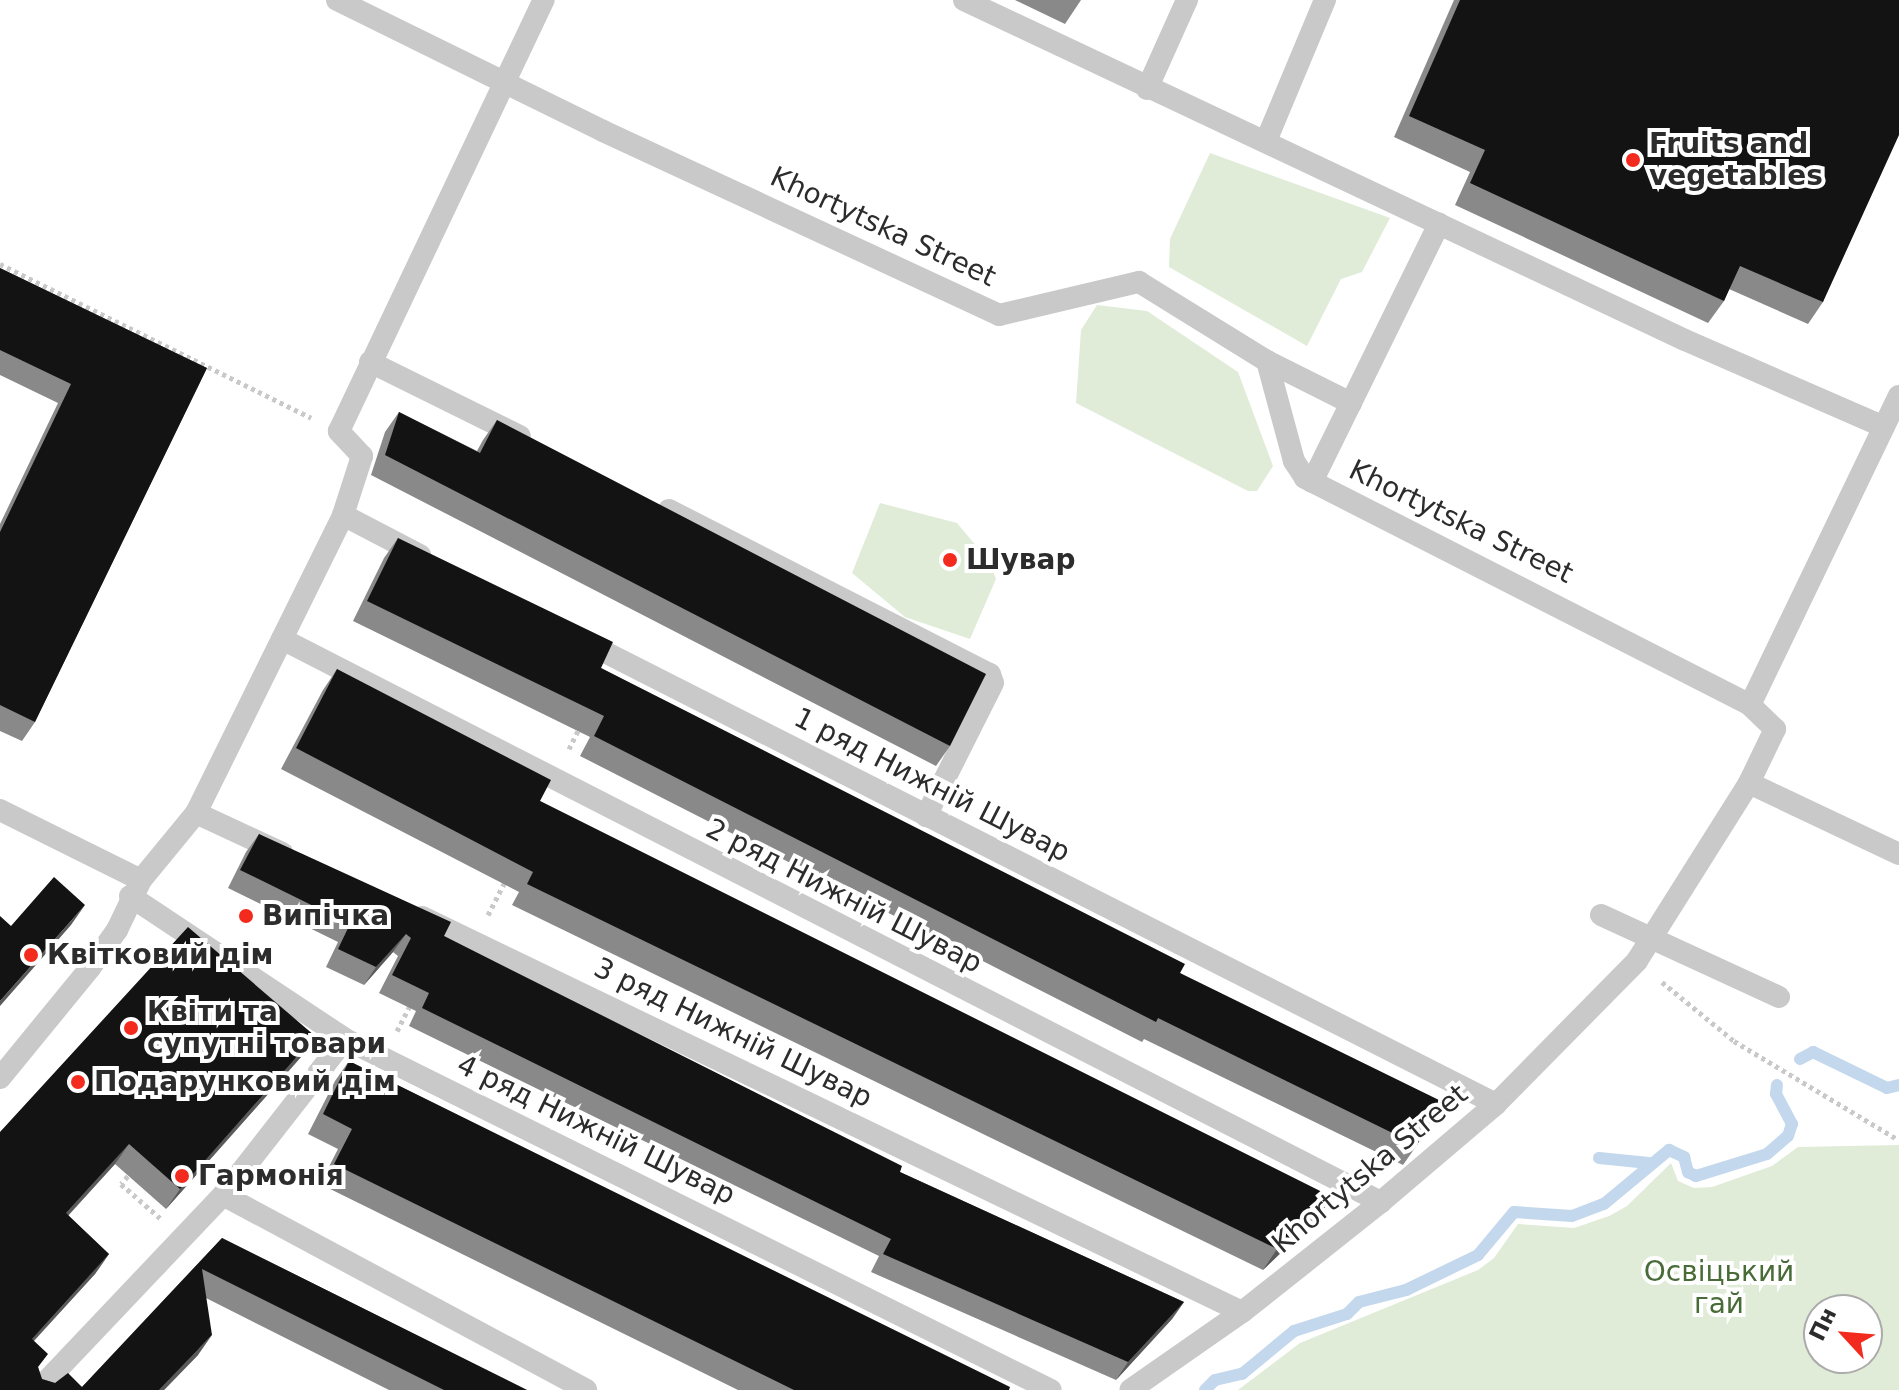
<!DOCTYPE html>
<meta charset="utf-8">
<style>
body{margin:0}
#map{position:relative;width:1899px;height:1390px;overflow:hidden;background:#fff;font-family:"DejaVu Sans",sans-serif}
div>[style]{position:absolute}
[style*='--x']{left:calc(var(--x)*1px);top:calc(var(--y)*1px);width:calc(var(--w)*1px);rotate:calc(var(--a)*1deg)}
.green>*{inset:0;background:#e0ecd8}
.stream>*{height:12px;margin:-6px;padding:0 6px;transform-origin:6px;border-radius:6px;background:#c3d7ed}
.path>*{height:5px;margin-top:-2.5px;transform-origin:0;background:repeating-linear-gradient(90deg,#c9c9c9 0 4px,transparent 0 8px)}
.lane>*{height:22px;margin:-11px;padding:0 11px;transform-origin:11px;border-radius:11px;background:#c9c9c9}
.wall>*{inset:0;background:#898989}
.shaded-wall>*{inset:0;background:#5a5a5a}
.building>*{inset:0;background:#131313}
.dots>*{width:22px;height:22px;translate:-50% -50%;box-sizing:border-box;border:4px solid #fff;border-radius:50%}
span{translate:-50% -50%;white-space:nowrap;text-align:center;line-height:1.15;-webkit-text-stroke:8px #fff;paint-order:stroke}
.poi-label{font-size:28px;color:#2c2c2c;font-weight:700}
.left{translate:0 -50%;text-align:left}
.street-label{font-size:28px;color:#2c2c2c}
.park-label{font-size:28px;color:#486b37}
.north{position:absolute;left:1803px;top:1294px;width:80px;height:80px;box-sizing:border-box;background:#fff;border:2px solid #ababab;border-radius:50%;rotate:296deg;font-size:22px;font-weight:700;line-height:32px;text-align:center;color:#2c2c2c}
.north::after{content:'';display:block;margin:auto;width:28px;height:36px;background:#f32b1f;clip-path:polygon(50% 0,100% 100%,50% 72%,0 100%)}
</style>
<div id="map">
<div class="green">
<i style="clip-path:polygon(1210px 153px,1390px 218px,1362px 272px,1341px 279px,1307px 346px,1169px 267px,1170px 239px)"></i>
<i style="clip-path:polygon(1097px 305px,1147px 311px,1238px 372px,1273px 466px,1257px 491px,1248px 491px,1076px 403px,1081px 330px)"></i>
<i style="clip-path:polygon(880px 503px,957px 523px,989px 561px,996px 579px,970px 639px,905px 617px,852px 573px)"></i>
<i style="clip-path:polygon(evenodd,1899px 1145px,1899px 1390px,1238px 1390px,1300px 1343px,1478px 1270px,1494px 1258px,1518px 1224px,1574px 1228px,1609px 1216px,1627px 1206px,1671px 1163px,1678px 1181px,1694px 1188px,1712px 1187px,1772px 1166px,1798px 1147px,1899px 1145px,1819px 1310px,1867px 1310px,1867px 1358px,1819px 1358px,1819px 1310px)"></i>
</div>
<div class="stream">
<i style="--x:1800;--y:1059;--w:15;--a:-28"></i>
<i style="--x:1813;--y:1052;--w:82;--a:25.9"></i>
<i style="--x:1887;--y:1088;--w:12;--a:-14"></i>
<i style="--x:1599;--y:1158;--w:50;--a:5.7"></i>
<i style="--x:1205;--y:1390;--w:14;--a:-45"></i>
<i style="--x:1215;--y:1380;--w:28;--a:-13"></i>
<i style="--x:1242;--y:1374;--w:67;--a:-39.6"></i>
<i style="--x:1294;--y:1331;--w:56;--a:-17.8"></i>
<i style="--x:1347;--y:1314;--w:17;--a:-45"></i>
<i style="--x:1359;--y:1302;--w:49;--a:-14.3"></i>
<i style="--x:1406;--y:1290;--w:80;--a:-25.9"></i>
<i style="--x:1478;--y:1255;--w:56;--a:-50.1"></i>
<i style="--x:1514;--y:1212;--w:58;--a:3.9"></i>
<i style="--x:1572;--y:1216;--w:34;--a:-21"></i>
<i style="--x:1604;--y:1204;--w:85;--a:-39.7"></i>
<i style="--x:1669;--y:1150;--w:17;--a:25"></i>
<i style="--x:1684;--y:1157;--w:16;--a:75"></i>
<i style="--x:1688;--y:1172;--w:9;--a:27"></i>
<i style="--x:1696;--y:1176;--w:74;--a:-17.2"></i>
<i style="--x:1767;--y:1154;--w:28;--a:-41"></i>
<i style="--x:1788;--y:1136;--w:13;--a:-72"></i>
<i style="--x:1792;--y:1124;--w:34;--a:-118"></i>
<i style="--x:1776;--y:1094;--w:9;--a:-84"></i>
</div>
<div class="path">
<i style="--x:0;--y:264;--w:347;--a:26.3"></i>
<i style="--x:569;--y:749;--w:25;--a:-64"></i>
<i style="--x:488;--y:915;--w:38;--a:-63"></i>
<i style="--x:1662;--y:982;--w:93;--a:39.3"></i>
<i style="--x:1734;--y:1041;--w:192;--a:31"></i>
<i style="--x:397;--y:1031;--w:30;--a:-63"></i>
<i style="--x:133;--y:1170;--w:18;--a:131"></i>
<i style="--x:121;--y:1184;--w:52;--a:41.1"></i>
</div>
<div class="lane">
<i style="--x:337;--y:0;--w:297;--a:26.2"></i>
<i style="--x:603;--y:131;--w:437;--a:24.9"></i>
<i style="--x:999;--y:315;--w:144;--a:-13.3"></i>
<i style="--x:1139;--y:282;--w:150;--a:31.7"></i>
<i style="--x:1267;--y:361;--w:104;--a:74.9"></i>
<i style="--x:1294;--y:461;--w:20;--a:57"></i>
<i style="--x:1305;--y:478;--w:500;--a:27"></i>
<i style="--x:1750;--y:705;--w:35;--a:44"></i>
<i style="--x:1775;--y:729;--w:60;--a:115.7"></i>
<i style="--x:1749;--y:783;--w:210;--a:122.2"></i>
<i style="--x:1637;--y:961;--w:201;--a:134.6"></i>
<i style="--x:1496;--y:1104;--w:151;--a:139.6"></i>
<i style="--x:1381;--y:1202;--w:177;--a:141.6"></i>
<i style="--x:1242;--y:1312;--w:136;--a:145.1"></i>
<i style="--x:964;--y:0;--w:797;--a:25.25"></i>
<i style="--x:1685;--y:340;--w:217;--a:23.6"></i>
<i style="--x:1147;--y:89;--w:98;--a:-65.8"></i>
<i style="--x:1266;--y:141;--w:153;--a:-67.3"></i>
<i style="--x:1267;--y:361;--w:94;--a:26.6"></i>
<i style="--x:370;--y:362;--w:167;--a:26.3"></i>
<i style="--x:1312;--y:482;--w:288;--a:-63.8"></i>
<i style="--x:669;--y:510;--w:360;--a:27.1"></i>
<i style="--x:990;--y:674;--w:9;--a:72"></i>
<i style="--x:993;--y:683;--w:149;--a:116.7"></i>
<i style="--x:343;--y:515;--w:87;--a:27.5"></i>
<i style="--x:282;--y:639;--w:1235;--a:27.13"></i>
<i style="--x:581;--y:640;--w:1026;--a:26.89"></i>
<i style="--x:1750;--y:705;--w:343;--a:-64.3"></i>
<i style="--x:1749;--y:783;--w:166;--a:25.3"></i>
<i style="--x:0;--y:810;--w:157;--a:26.4"></i>
<i style="--x:196;--y:813;--w:95;--a:24.9"></i>
<i style="--x:130;--y:896;--w:258;--a:33.6"></i>
<i style="--x:345;--y:1039;--w:788;--a:26.44"></i>
<i style="--x:1601;--y:915;--w:196;--a:24.7"></i>
<i style="--x:422;--y:917;--w:910;--a:25.72"></i>
<i style="--x:0;--y:1078;--w:142;--a:-50.7"></i>
<i style="--x:90;--y:968;--w:47;--a:-54.6"></i>
<i style="--x:117;--y:930;--w:55;--a:-64.4"></i>
<i style="--x:141;--y:880;--w:87;--a:-50.6"></i>
<i style="--x:196;--y:813;--w:332;--a:-63.7"></i>
<i style="--x:343;--y:515;--w:62;--a:-72.1"></i>
<i style="--x:362;--y:456;--w:34;--a:-133"></i>
<i style="--x:339;--y:431;--w:477;--a:-64.6"></i>
<i style="--x:223;--y:1195;--w:198;--a:-52"></i>
<i style="--x:38;--y:1390;--w:269;--a:-46.5"></i>
<i style="--x:223;--y:1195;--w:412;--a:28.2"></i>
</div>
<div class="wall">
<i style="clip-path:polygon(1015px 0,1081px 0,1065px 24px)"></i>
<i style="clip-path:polygon(1454px 0,1899px 0,1823px 302px,1808px 324px,1729px 289px,1724px 301px,1708px 323px,1455px 205px,1470px 172px,1394px 137px)"></i>
<i style="clip-path:polygon(0 268px,207px 368px,35px 722px,22px 741px,0 731px,0 524px,58px 403px,0 375px)"></i>
<i style="clip-path:polygon(399px 412px,477px 451px,483px 440px,497px 420px,950px 746px,936px 766px,371px 475px,385px 432px)"></i>
<i style="clip-path:polygon(398px 538px,601px 668px,1180px 973px,1417px 1145px,1403px 1165px,1144px 1039px,1142px 1042px,580px 756px,590px 737px,353px 621px,384px 558px)"></i>
<i style="clip-path:polygon(337px 669px,540px 801px,1332px 1197px,1318px 1217px,1263px 1270px,512px 905px,519px 892px,281px 769px,323px 690px)"></i>
<i style="clip-path:polygon(259px 834px,444px 936px,900px 1172px,1184px 1302px,1172px 1319px,1116px 1380px,871px 1272px,879px 1256px,409px 1026px,416px 1011px,379px 993px,398px 956px,393px 952px,364px 985px,326px 967px,338px 942px,228px 888px,246px 852px)"></i>
<i style="clip-path:polygon(301px 1057px,166px 1209px,115px 1164px,68px 1216px,109px 1254px,95px 1274px,34px 1341px,38px 1367px,42px 1379px,55px 1383px,82px 1387px,222px 1238px,527px 1390px,389px 1390px,206px 1298px,198px 1355px,164px 1390px,0 1390px,0 1132px)"></i>
<i style="clip-path:polygon(349px 1061px,1009px 1390px,738px 1390px,320px 1184px,338px 1149px,308px 1134px,335px 1081px)"></i>
</div>
<div class="shaded-wall">
<i style="clip-path:polygon(85px 905px,71px 925px,0 1006px,0 1001px)"></i>
<i style="clip-path:polygon(406px 934px,393px 952px,364px 985px,376px 967px)"></i>
<i style="clip-path:polygon(315px 1036px,301px 1057px,166px 1209px,180px 1189px)"></i>
<i style="clip-path:polygon(129px 1144px,115px 1164px,51px 1234px,66px 1213px)"></i>
<i style="clip-path:polygon(1332px 1197px,1318px 1217px,1263px 1270px,1277px 1249px)"></i>
<i style="clip-path:polygon(109px 1254px,95px 1274px,17px 1359px,32px 1339px)"></i>
<i style="clip-path:polygon(1184px 1302px,1172px 1319px,1116px 1380px,1128px 1362px)"></i>
<i style="clip-path:polygon(212px 1335px,198px 1355px,164px 1390px,159px 1390px)"></i>
</div>
<div class="building">
<i style="clip-path:polygon(1460px 0,1899px 0,1899px 135px,1823px 302px,1740px 266px,1724px 301px,1470px 183px,1485px 150px,1409px 116px)"></i>
<i style="clip-path:polygon(0 268px,207px 368px,35px 722px,0 705px,0 532px,71px 384px,0 350px)"></i>
<i style="clip-path:polygon(399px 412px,480px 453px,497px 420px,986px 674px,950px 746px,385px 455px)"></i>
<i style="clip-path:polygon(398px 538px,613px 642px,601px 668px,1185px 964px,1180px 973px,1443px 1102px,1417px 1145px,1158px 1018px,1156px 1022px,594px 736px,604px 716px,367px 601px)"></i>
<i style="clip-path:polygon(337px 669px,551px 780px,540px 801px,1332px 1197px,1277px 1249px,527px 884px,533px 872px,296px 748px)"></i>
<i style="clip-path:polygon(259px 834px,451px 922px,444px 936px,902px 1166px,900px 1172px,1184px 1302px,1128px 1362px,883px 1254px,891px 1239px,422px 1008px,429px 993px,392px 975px,411px 938px,406px 934px,376px 967px,338px 949px,350px 924px,240px 870px)"></i>
<i style="clip-path:polygon(54px 877px,85px 905px,0 1001px,0 916px,11px 926px)"></i>
<i style="clip-path:polygon(188px 927px,315px 1036px,180px 1189px,129px 1144px,66px 1213px,109px 1254px,32px 1339px,48px 1354px,38px 1367px,42px 1379px,55px 1383px,68px 1373px,82px 1387px,222px 1238px,527px 1390px,444px 1390px,202px 1269px,212px 1335px,159px 1390px,0 1390px,0 1132px)"></i>
<i style="clip-path:polygon(349px 1061px,1010px 1387px,1009px 1390px,794px 1390px,334px 1164px,352px 1129px,323px 1114px)"></i>
</div>
<div class="dots">
<i style="left:1633px;top:160px;background:#f32b1f"></i>
<i style="left:950px;top:560px;background:#f32b1f"></i>
<i style="left:246px;top:916px;background:#f32b1f"></i>
<i style="left:31px;top:955px;background:#f32b1f"></i>
<i style="left:131px;top:1028px;background:#f32b1f"></i>
<i style="left:78px;top:1082px;background:#f32b1f"></i>
<i style="left:182px;top:1176px;background:#f32b1f"></i>
</div>
<div class="poi-label">
<span class="left" style="left:1649px;top:160px">Fruits and<br>vegetables</span>
<span class="left" style="left:966px;top:560px">Шувар</span>
<span class="left" style="left:262px;top:916px">Випічка</span>
<span class="left" style="left:47px;top:955px">Квітковий дім</span>
<span class="left" style="left:147px;top:1028px">Квіти та<br>супутні товари</span>
<span class="left" style="left:94px;top:1082px">Подарунковий дім</span>
<span class="left" style="left:198px;top:1176px">Гармонія</span>
</div>
<div class="street-label">
<span style="left:883px;top:227px;rotate:25deg">Khortytska Street</span>
<span style="left:1461px;top:522px;rotate:26deg">Khortytska Street</span>
<span style="left:932px;top:785px;rotate:27deg">1 ряд Нижній Шувар</span>
<span style="left:844px;top:896px;rotate:27deg">2 ряд Нижній Шувар</span>
<span style="left:733px;top:1033px;rotate:26deg">3 ряд Нижній Шувар</span>
<span style="left:596px;top:1130px;rotate:26deg">4 ряд Нижній Шувар</span>
<span style="left:1370px;top:1169px;rotate:-40deg">Khortytska Street</span>
</div>
<div class="park-label">
<span style="left:1719px;top:1288px">Освіцький<br>гай</span>
</div>
<div class="north">Пн</div>
</div>
